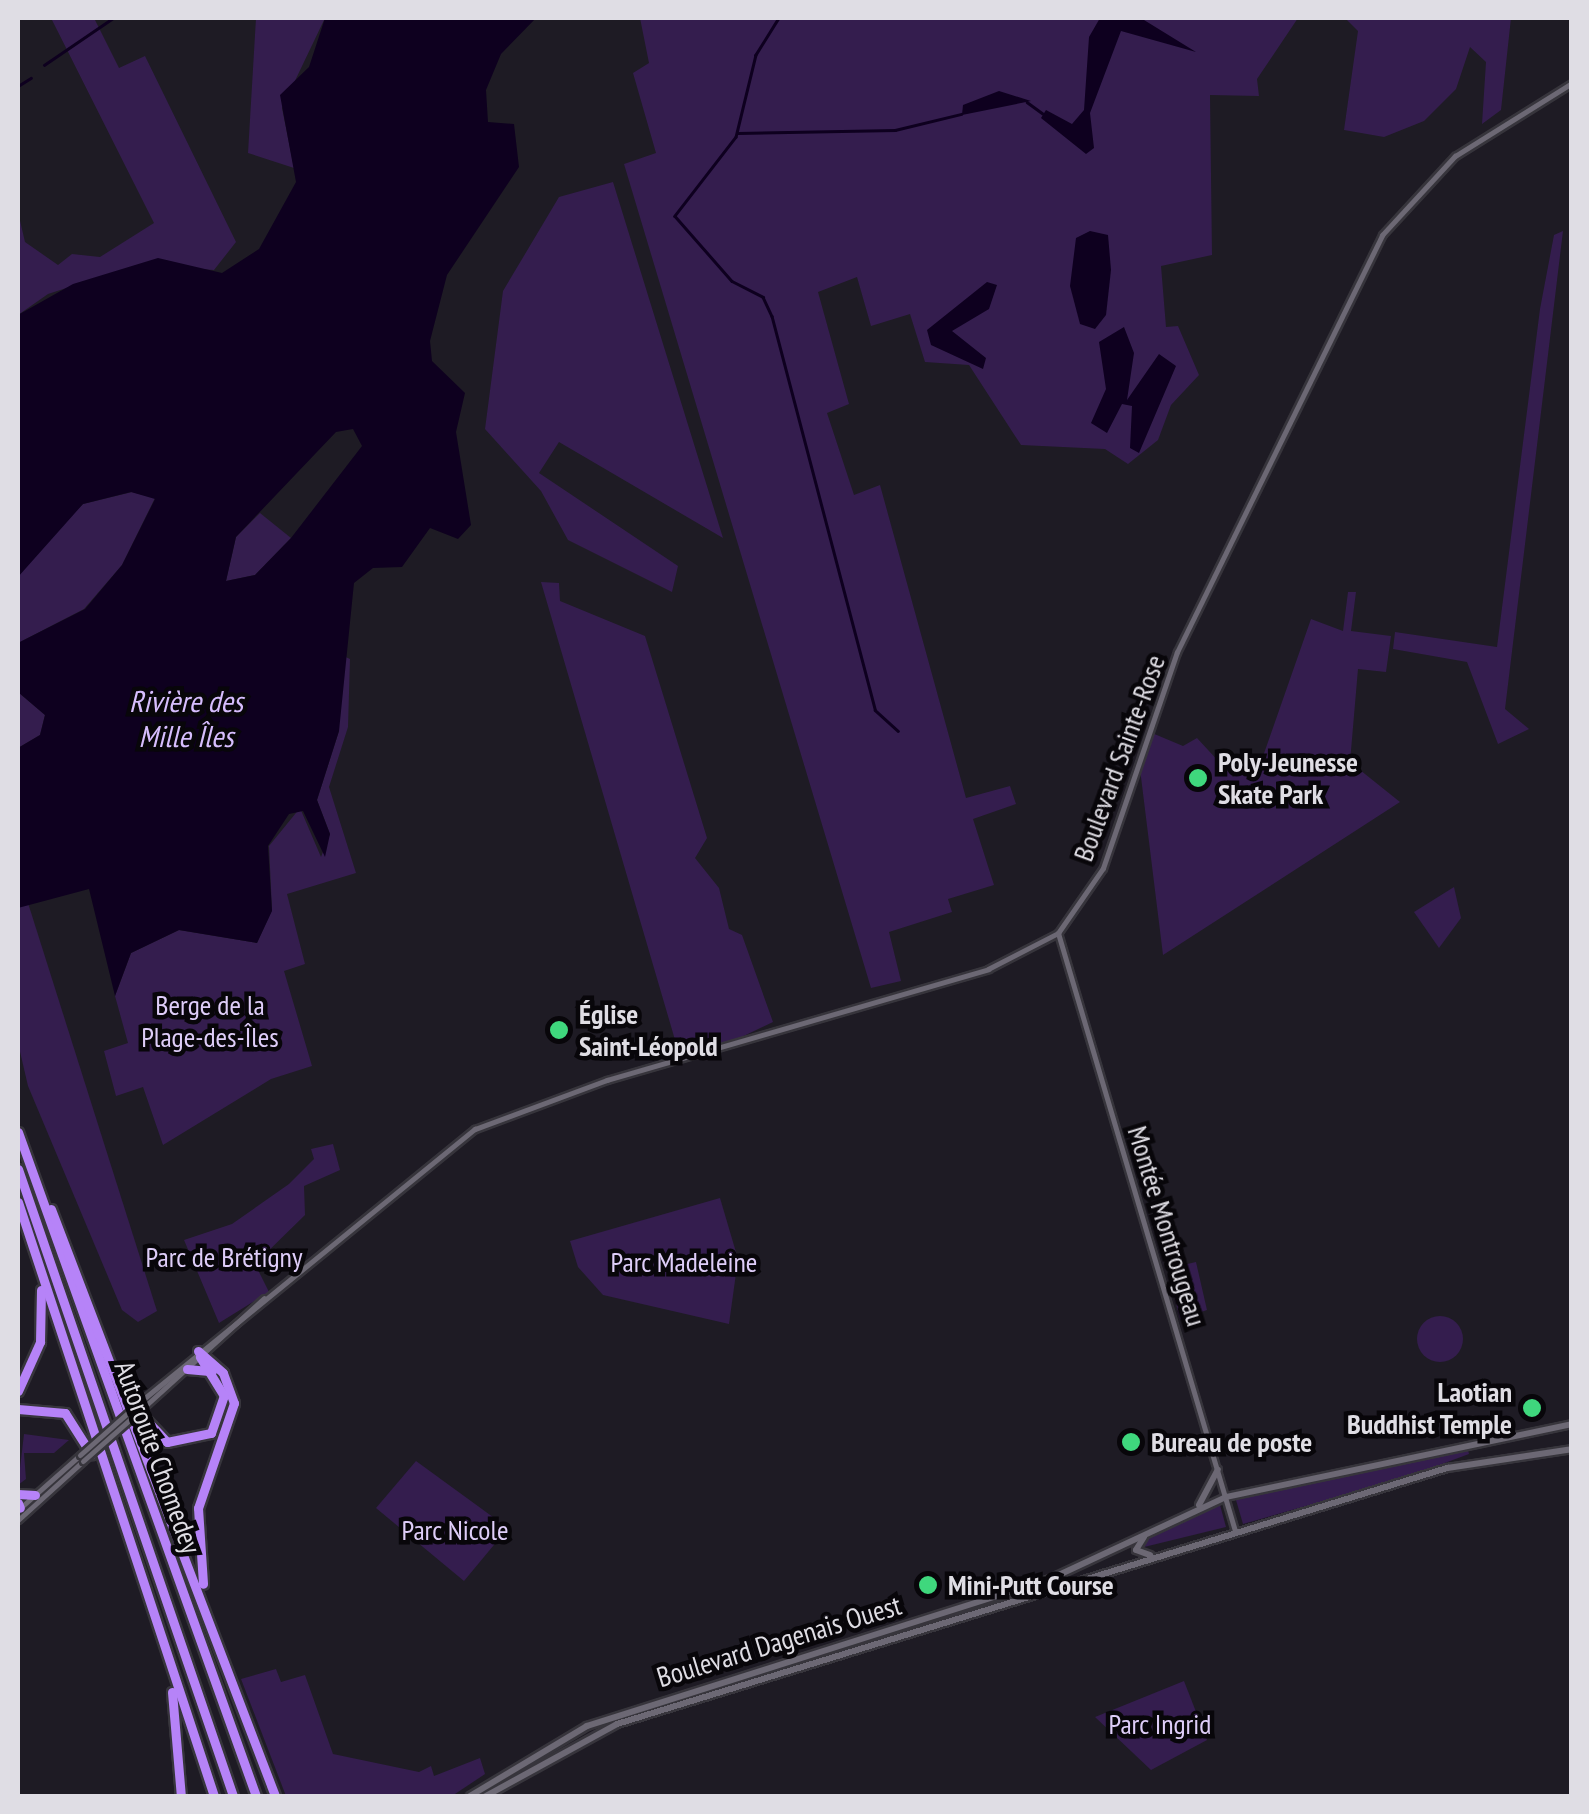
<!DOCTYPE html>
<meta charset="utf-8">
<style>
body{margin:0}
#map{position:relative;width:1589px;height:1814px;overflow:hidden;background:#1e1b24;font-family:"PT Sans Narrow",sans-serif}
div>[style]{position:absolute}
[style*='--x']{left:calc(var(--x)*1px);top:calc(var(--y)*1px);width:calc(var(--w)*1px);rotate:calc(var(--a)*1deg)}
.green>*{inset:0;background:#341d4e}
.round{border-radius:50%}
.water>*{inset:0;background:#0e001f}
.stream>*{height:2.5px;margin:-1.25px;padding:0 1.25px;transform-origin:1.25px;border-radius:1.25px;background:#0e001f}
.roads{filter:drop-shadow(2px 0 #37353c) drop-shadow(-2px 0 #37353c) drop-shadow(0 2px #37353c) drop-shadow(0 -2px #37353c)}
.tertiary>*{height:5px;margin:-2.5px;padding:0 2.5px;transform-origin:2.5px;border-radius:2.5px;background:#6c6874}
.secondary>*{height:6px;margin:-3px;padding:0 3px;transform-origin:3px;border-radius:3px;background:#6c6874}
.motorway>*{height:9px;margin:-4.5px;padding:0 4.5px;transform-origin:4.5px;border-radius:4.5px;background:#b683f8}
.bridges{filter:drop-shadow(2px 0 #37353c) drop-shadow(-2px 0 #37353c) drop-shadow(0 2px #37353c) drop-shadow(0 -2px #37353c)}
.tertiary-bridge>*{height:5px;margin:-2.5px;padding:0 2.5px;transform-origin:2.5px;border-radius:2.5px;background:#6c6874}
.dots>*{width:28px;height:28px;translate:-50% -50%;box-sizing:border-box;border:5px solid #08060a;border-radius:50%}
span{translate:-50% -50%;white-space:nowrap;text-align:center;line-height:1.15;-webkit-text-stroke:9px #08060a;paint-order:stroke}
.street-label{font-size:28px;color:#dfdde4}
.poi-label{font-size:28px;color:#dfdde4;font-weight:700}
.left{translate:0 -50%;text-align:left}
.right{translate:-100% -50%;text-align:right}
.park-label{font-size:28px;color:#decdf8}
.water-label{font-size:30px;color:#d6bdfd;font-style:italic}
.frame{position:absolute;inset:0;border:20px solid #dfdde4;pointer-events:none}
</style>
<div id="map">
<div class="green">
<i style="clip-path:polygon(51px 18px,94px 18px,119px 68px,145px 56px,236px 242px,214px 270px,137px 265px,48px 294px,18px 315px,18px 212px,25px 242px,58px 265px,72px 254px,100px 257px,154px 223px)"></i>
<i style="clip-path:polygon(256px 18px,325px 18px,282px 108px,294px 168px,248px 153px)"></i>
<i style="clip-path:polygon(640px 18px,1298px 18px,1257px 79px,1259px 96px,1210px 95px,1212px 255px,1161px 266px,1166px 327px,1178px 326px,1199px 375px,1171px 405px,1158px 440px,1128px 464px,1105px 449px,1021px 445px,969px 365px,925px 362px,910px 314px,871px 326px,857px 277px,818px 292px,849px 404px,827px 413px,854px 495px,880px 485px,966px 798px,1010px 786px,1016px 804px,973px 819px,994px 885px,948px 899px,952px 912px,889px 932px,901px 981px,871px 988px,624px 164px,656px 153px,633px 73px,649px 63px)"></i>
<i style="clip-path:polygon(1345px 18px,1511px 18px,1501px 110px,1482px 124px,1486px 62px,1470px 47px,1456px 89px,1424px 121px,1384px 137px,1344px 130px,1358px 31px)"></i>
<i style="clip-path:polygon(613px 182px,723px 538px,559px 442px,539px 473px,678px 566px,672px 592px,568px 540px,541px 491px,485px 429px,503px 291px,559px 197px)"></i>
<i style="clip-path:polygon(1563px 231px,1505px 709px,1529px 729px,1498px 744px,1467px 662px,1393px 649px,1395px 632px,1497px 647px,1540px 309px,1554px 235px)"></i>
<i style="clip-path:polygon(132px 492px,155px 498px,122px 565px,84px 609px,18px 643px,18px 577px,47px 536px,83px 504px)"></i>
<i style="clip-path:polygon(260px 513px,291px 538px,255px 575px,226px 581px,236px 537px)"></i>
<i style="clip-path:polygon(541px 582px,559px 583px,560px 601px,645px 636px,707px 838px,695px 858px,719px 888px,729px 929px,742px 935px,773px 1022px,731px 1042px,680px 1057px)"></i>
<i style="clip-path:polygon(1348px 592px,1356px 592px,1351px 631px,1391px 636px,1386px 672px,1358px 669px,1350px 762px,1400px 802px,1163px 955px,1140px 769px,1152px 733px,1183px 746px,1197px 738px,1233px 777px,1261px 762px,1311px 619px,1343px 631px)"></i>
<i style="clip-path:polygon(339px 654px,350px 659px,348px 727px,329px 787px,356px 873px,287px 894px,305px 964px,284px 971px,312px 1066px,271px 1079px,163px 1145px,143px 1087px,116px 1096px,104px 1051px,128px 1043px,115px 996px,131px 953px,179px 930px,257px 943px,272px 910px,269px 846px,300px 808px,321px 857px,330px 834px,317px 800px,339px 731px)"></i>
<i style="clip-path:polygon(18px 692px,45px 715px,40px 735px,18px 748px)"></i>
<i style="clip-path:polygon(1454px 887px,1461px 918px,1439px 948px,1414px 912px)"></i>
<i style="clip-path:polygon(28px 903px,157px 1311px,138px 1322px,122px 1310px,28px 1086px,18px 1043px,18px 908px)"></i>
<i style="clip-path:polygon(333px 1144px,340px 1170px,304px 1186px,305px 1215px,255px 1264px,269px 1292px,219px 1323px,184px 1240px,232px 1224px,289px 1184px,314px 1159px,311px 1149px)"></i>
<i style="clip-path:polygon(720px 1198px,738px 1259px,729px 1324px,603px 1295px,578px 1267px,570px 1241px)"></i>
<i style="clip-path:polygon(1196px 1262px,1207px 1310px,1180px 1319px,1174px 1296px,1190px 1291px,1183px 1265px)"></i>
<i class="round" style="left:1417px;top:1316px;width:46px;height:46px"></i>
<i style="clip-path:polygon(24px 1434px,69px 1440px,54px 1453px,24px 1453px,26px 1479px,18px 1485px)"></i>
<i style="clip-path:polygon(1467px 1446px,1469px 1454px,1407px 1477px,1243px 1524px,1236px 1500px)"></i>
<i style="clip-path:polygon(416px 1461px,508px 1528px,464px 1581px,376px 1508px)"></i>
<i style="clip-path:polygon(1220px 1505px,1226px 1527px,1140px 1548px,1144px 1541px)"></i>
<i style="clip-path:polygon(276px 1669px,281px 1682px,305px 1675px,333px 1754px,419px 1772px,431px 1766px,434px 1776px,480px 1758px,485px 1774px,452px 1796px,286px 1796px,241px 1679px)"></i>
<i style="clip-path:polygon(1184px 1681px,1207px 1740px,1151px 1770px,1095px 1717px)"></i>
</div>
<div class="water">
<i style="clip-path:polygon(evenodd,325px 18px,536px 18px,501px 54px,486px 90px,488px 122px,514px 124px,519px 167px,447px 275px,430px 341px,432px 361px,465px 393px,456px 432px,471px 525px,458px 539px,430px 528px,402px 567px,373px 568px,354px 583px,339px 731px,317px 800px,330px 834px,325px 857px,303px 811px,289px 814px,268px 846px,272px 911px,257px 943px,179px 930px,131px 953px,115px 996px,89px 889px,18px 908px,18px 748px,40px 735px,45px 715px,18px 692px,18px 643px,85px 609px,122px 565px,155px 499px,131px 492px,83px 504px,18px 577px,18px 315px,73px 284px,158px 258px,222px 273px,259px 249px,296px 182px,280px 95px,309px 67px,325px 18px,353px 429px,362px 446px,291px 538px,255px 575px,226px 581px,236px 537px,336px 432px,353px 429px)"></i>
<i style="clip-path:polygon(1100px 18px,1144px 20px,1196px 52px,1121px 31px,1090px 113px,1094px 148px,1086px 154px,1041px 118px,1046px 110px,1072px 124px,1084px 110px,1089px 37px)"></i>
<i style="clip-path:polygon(999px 91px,1031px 101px,962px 115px,963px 105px)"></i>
<i style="clip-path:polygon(1090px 231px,1108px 235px,1111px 270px,1106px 315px,1095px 329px,1080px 324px,1070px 286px,1076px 238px)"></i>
<i style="clip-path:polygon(987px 282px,997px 285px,989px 309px,952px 331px,986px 358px,983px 369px,931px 345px,927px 330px)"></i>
<i style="clip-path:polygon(1124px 327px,1134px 353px,1127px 400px,1159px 354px,1176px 366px,1139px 453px,1130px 448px,1132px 406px,1122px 404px,1107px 433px,1091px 423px,1106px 389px,1099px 342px)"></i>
</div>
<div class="stream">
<i style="--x:779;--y:18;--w:44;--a:121.9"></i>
<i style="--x:756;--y:55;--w:84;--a:103.7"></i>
<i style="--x:736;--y:137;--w:100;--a:127.7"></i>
<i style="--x:675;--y:216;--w:86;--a:48.8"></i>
<i style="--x:732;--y:281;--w:35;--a:27"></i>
<i style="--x:763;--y:297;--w:21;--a:65"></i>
<i style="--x:772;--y:316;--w:407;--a:75.3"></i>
<i style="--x:875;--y:710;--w:31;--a:42"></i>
<i style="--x:44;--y:65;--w:83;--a:-34.3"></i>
<i style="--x:18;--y:86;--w:15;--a:-32"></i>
<i style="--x:1027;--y:102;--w:19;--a:36"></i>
<i style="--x:738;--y:133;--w:157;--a:-1.1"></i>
<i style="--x:895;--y:130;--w:68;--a:-13.6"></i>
</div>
<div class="roads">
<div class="tertiary">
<i style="--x:1058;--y:933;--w:624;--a:73.51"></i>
<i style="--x:141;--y:1401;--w:431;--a:-39.2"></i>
<i style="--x:475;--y:1129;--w:141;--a:-20.4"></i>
<i style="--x:607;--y:1080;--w:397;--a:-16.2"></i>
<i style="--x:988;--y:969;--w:79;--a:-27.2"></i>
<i style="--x:1058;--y:933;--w:79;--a:-55.3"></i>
<i style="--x:1103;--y:868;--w:228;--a:-71.1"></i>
<i style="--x:1177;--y:652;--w:465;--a:-63.8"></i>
<i style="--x:1382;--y:235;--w:108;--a:-47.3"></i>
<i style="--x:1455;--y:156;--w:138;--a:-32"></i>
<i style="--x:144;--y:1407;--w:162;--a:-42.2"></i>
<i style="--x:19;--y:1509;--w:81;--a:-41.5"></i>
<i style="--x:18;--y:1520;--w:88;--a:-42.2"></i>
</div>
<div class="secondary">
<i style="--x:1199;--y:1505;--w:40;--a:-62"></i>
<i style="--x:1144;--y:1537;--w:15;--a:122"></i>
<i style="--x:1136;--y:1550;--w:15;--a:20"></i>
<i style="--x:470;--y:1796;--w:136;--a:-30.9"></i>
<i style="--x:587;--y:1726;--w:484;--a:-17.6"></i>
<i style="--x:1048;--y:1580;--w:196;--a:-25"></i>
<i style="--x:1226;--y:1497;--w:354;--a:-11.9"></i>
<i style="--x:486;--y:1796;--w:149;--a:-28.8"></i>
<i style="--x:617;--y:1724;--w:869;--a:-17.14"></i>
<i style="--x:1447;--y:1468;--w:126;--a:-8.6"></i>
</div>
<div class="motorway">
<i style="--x:18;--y:1132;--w:705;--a:70.28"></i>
<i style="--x:18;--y:1169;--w:663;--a:71.07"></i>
<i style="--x:18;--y:1202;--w:626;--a:71.74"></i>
<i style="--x:51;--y:1209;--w:628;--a:69.11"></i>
<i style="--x:198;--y:1351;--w:33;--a:41"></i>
<i style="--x:223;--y:1373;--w:32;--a:70"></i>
<i style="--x:234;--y:1403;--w:111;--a:108.9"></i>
<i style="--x:198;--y:1508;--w:76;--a:86.2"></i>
<i style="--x:187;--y:1369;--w:25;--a:5"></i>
<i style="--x:18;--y:1391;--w:54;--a:-65.8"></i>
<i style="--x:40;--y:1342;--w:52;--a:-88.9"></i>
<i style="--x:18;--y:1409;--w:47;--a:4.9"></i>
<i style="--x:65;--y:1413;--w:49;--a:57.6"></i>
<i style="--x:137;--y:1410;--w:44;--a:46.8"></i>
<i style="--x:167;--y:1442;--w:45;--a:-11.6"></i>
<i style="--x:211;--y:1433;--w:39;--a:-71"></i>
<i style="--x:224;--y:1396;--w:46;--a:-121.6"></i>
<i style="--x:18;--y:1494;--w:17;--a:3"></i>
<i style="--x:18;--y:1503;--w:5;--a:68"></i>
<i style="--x:172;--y:1692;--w:104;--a:85.1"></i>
</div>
</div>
<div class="bridges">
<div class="tertiary-bridge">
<i style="--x:80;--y:1455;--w:81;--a:-41.5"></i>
<i style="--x:83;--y:1461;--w:81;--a:-41.5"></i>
</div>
</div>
<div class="dots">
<i style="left:1198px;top:778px;background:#3fd77d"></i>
<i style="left:559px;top:1030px;background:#3fd77d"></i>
<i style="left:1532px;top:1408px;background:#3fd77d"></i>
<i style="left:1131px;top:1442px;background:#3fd77d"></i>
<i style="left:928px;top:1585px;background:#3fd77d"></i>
</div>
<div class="street-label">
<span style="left:1119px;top:758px;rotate:-70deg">Boulevard Sainte-Rose</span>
<span style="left:1167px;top:1226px;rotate:73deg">Montée Montrougeau</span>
<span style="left:158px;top:1457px;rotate:70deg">Autoroute Chomedey</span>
<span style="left:779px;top:1641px;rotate:-17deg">Boulevard Dagenais Ouest</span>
</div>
<div class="poi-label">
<span class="left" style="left:1218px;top:778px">Poly-Jeunesse<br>Skate Park</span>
<span class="left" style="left:579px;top:1030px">Église<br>Saint-Léopold</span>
<span class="right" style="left:1512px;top:1408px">Laotian<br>Buddhist Temple</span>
<span class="left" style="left:1151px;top:1442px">Bureau de poste</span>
<span class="left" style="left:948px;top:1585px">Mini-Putt Course</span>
</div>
<div class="park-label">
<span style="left:210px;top:1021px">Berge de la<br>Plage-des-Îles</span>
<span style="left:224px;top:1257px">Parc de Brétigny</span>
<span style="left:684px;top:1262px">Parc Madeleine</span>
<span style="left:455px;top:1530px">Parc Nicole</span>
<span style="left:1160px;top:1724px">Parc Ingrid</span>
</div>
<div class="water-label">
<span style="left:186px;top:718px">Rivière des<br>Mille Îles</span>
</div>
<div class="frame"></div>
</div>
